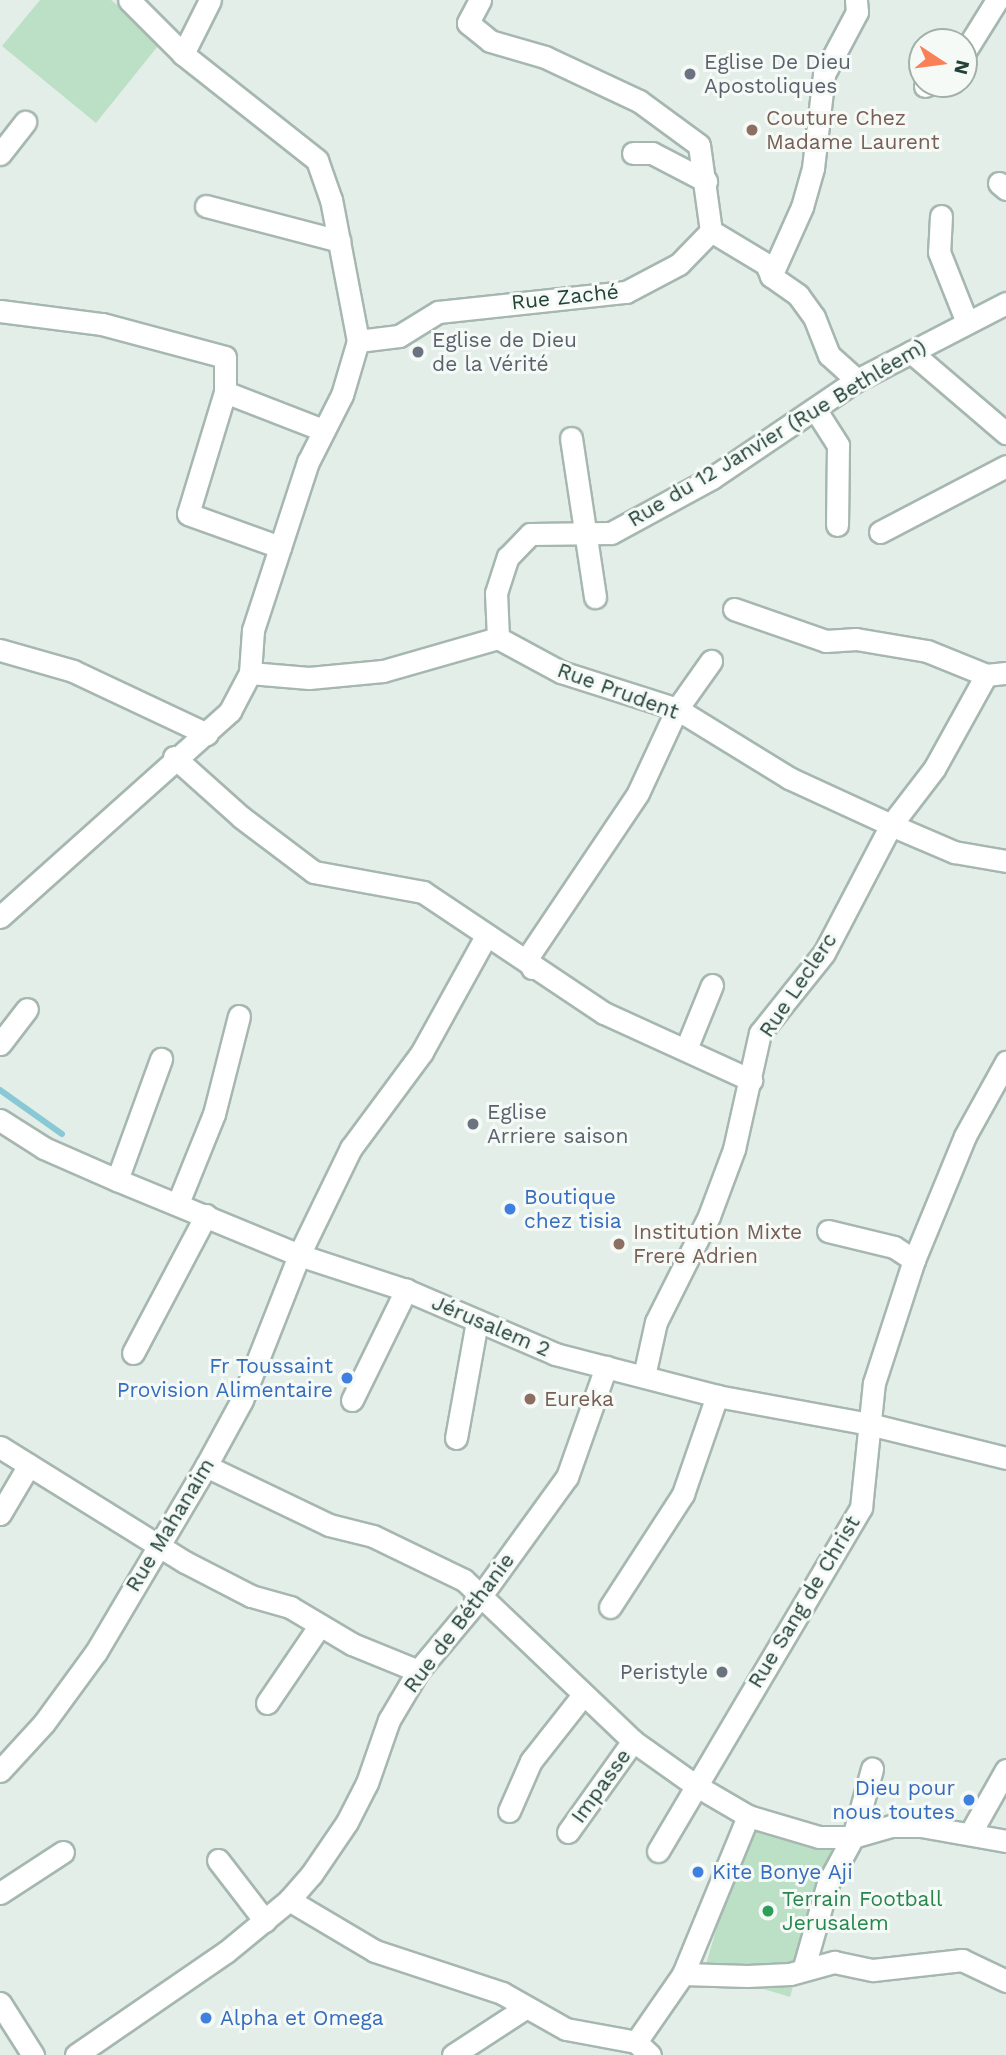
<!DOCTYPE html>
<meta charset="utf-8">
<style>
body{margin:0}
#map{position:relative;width:1006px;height:2055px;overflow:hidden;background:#e4eee9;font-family:"Work Sans",sans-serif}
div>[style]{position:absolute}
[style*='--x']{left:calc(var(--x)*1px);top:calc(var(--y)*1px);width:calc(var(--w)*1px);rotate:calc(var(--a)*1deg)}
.green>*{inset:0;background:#bce0c6}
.stream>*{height:6px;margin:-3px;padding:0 3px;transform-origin:3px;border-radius:3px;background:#89c9d5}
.roads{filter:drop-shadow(2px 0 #a6b7b1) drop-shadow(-2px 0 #a6b7b1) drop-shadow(0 2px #a6b7b1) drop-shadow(0 -2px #a6b7b1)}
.minor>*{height:21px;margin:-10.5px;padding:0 10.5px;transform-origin:10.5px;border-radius:10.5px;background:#fff}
.tertiary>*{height:21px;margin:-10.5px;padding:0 10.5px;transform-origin:10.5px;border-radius:10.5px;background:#fff}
.dots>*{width:19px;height:19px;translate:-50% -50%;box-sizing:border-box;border:4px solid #f5faf7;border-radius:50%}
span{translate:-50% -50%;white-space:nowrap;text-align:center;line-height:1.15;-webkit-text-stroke:6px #f5faf7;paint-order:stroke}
.worship-label{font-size:21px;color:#5b616d}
.left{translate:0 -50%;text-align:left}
.right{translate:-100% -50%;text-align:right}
.education-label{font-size:21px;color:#785e54}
.street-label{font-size:21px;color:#224139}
.shop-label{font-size:21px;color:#366cbe}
.leisure-label{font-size:21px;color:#27864d}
.north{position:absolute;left:908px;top:28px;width:70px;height:70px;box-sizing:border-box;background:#f5faf7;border:2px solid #a1b0ab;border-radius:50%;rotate:103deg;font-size:19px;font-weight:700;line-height:28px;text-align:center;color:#224139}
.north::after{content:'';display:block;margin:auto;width:24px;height:32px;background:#f98057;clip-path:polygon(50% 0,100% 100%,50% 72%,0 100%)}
</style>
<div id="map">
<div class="green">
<i style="clip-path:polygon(40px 0,111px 0,162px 41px,96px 123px,2px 46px)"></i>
<i style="clip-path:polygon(747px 1825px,833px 1850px,790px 1997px,704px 1971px)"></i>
</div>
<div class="stream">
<i style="--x:0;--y:1090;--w:76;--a:35.4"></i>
</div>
<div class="roads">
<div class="minor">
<i style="--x:480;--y:0;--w:26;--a:118"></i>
<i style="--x:468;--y:23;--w:28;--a:39"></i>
<i style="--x:490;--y:41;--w:57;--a:16.2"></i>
<i style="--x:545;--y:57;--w:104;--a:25.1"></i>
<i style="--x:639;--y:101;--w:74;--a:36.3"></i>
<i style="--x:699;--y:145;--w:87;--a:82.1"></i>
<i style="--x:964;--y:53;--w:62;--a:-58.1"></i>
<i style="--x:183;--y:54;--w:60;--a:-63.4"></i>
<i style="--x:925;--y:86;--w:3;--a:-45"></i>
<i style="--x:633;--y:153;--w:19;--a:0"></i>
<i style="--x:652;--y:153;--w:61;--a:27.4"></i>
<i style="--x:0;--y:154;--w:41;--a:-52"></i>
<i style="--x:999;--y:183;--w:9;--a:41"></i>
<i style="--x:206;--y:206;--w:138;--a:14.7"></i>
<i style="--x:941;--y:216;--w:36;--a:93"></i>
<i style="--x:939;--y:252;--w:73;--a:68.3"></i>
<i style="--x:771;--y:276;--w:76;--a:-65.8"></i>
<i style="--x:802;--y:207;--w:41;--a:-74.2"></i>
<i style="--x:813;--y:168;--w:95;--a:-83.3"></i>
<i style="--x:824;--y:74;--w:70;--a:-62"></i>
<i style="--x:857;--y:12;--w:12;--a:-95"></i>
<i style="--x:0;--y:311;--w:103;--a:7.3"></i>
<i style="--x:102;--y:324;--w:127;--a:15"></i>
<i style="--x:225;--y:357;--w:35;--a:90"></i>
<i style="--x:225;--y:392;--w:105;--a:21.2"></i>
<i style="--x:358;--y:341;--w:41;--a:-7"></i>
<i style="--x:399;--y:336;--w:46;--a:-31.6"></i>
<i style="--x:438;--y:312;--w:189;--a:-6.1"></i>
<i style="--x:626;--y:292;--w:60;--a:-27.8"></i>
<i style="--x:679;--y:264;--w:46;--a:-45.9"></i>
<i style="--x:711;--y:231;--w:64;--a:31"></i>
<i style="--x:766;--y:264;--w:13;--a:67"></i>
<i style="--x:771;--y:276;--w:33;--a:35"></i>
<i style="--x:798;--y:295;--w:27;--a:54"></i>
<i style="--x:814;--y:317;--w:41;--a:68.5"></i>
<i style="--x:829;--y:355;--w:38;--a:42"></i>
<i style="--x:911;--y:352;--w:125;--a:40.5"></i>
<i style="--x:225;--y:392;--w:127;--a:106.9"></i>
<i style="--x:188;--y:514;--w:98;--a:19.7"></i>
<i style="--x:815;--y:409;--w:43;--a:57.4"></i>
<i style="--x:838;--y:445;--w:80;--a:90.7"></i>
<i style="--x:571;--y:438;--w:161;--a:81.4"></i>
<i style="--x:880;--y:532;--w:142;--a:-27.6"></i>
<i style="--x:734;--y:609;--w:97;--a:19.2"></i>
<i style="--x:826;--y:641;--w:30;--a:-4"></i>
<i style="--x:856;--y:639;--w:72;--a:9.6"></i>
<i style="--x:927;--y:651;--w:64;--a:22.1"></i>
<i style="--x:498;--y:638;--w:45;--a:-92.5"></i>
<i style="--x:496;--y:593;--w:38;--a:-72"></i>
<i style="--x:508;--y:557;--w:32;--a:-46"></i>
<i style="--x:530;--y:534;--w:81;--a:-0.7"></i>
<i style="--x:611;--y:533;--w:115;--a:-28.6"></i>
<i style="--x:712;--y:478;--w:175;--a:-34.1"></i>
<i style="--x:857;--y:380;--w:168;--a:-27.3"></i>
<i style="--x:0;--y:650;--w:76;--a:16"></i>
<i style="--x:73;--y:671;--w:148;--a:25.2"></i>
<i style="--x:250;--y:673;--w:59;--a:4.8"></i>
<i style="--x:309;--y:678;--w:74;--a:-5.4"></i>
<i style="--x:383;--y:671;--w:120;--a:-16"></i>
<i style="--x:498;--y:638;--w:72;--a:28.4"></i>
<i style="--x:561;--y:672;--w:122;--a:17.7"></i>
<i style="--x:677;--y:709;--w:132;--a:31.6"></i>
<i style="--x:789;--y:778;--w:112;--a:24.7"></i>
<i style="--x:891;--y:825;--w:69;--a:23.2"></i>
<i style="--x:954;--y:852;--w:53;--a:9.8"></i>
<i style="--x:174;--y:757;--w:90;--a:41.8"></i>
<i style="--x:241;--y:817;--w:91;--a:37"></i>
<i style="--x:314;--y:872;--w:111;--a:10.4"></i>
<i style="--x:423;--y:892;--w:218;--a:33.8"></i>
<i style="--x:604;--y:1013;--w:162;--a:24.5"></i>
<i style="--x:0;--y:917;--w:309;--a:-41.8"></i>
<i style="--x:230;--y:711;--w:43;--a:-62.2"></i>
<i style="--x:250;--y:673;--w:43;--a:-86"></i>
<i style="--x:253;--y:630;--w:177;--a:-71.9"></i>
<i style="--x:308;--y:462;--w:75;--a:-63.1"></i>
<i style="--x:342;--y:395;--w:56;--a:-73.5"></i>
<i style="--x:358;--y:341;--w:144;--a:-100.8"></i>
<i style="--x:331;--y:200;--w:42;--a:-109.3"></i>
<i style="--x:317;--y:160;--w:171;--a:-141.7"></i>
<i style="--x:183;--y:54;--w:76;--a:-135"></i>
<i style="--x:532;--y:968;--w:12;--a:-110"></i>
<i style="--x:528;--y:957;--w:197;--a:-56.1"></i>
<i style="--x:638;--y:793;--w:93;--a:-65.1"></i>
<i style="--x:677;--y:709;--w:59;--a:-54.7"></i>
<i style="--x:0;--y:1044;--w:44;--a:-52.4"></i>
<i style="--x:686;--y:1049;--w:69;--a:-67.9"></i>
<i style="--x:117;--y:1180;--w:129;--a:-70"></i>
<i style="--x:178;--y:1203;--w:96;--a:-68"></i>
<i style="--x:214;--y:1114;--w:101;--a:-75.7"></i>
<i style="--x:828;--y:1231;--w:68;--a:13.6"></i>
<i style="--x:894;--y:1247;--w:24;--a:33"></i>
<i style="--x:133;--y:1353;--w:156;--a:-62.1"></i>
<i style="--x:644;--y:1376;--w:55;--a:-77.5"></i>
<i style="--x:656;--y:1322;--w:119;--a:-63.4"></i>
<i style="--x:709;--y:1216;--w:72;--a:-69.5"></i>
<i style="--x:734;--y:1149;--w:119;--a:-77.4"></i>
<i style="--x:760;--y:1033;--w:102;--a:-51.3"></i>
<i style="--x:824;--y:953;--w:144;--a:-62.4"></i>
<i style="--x:891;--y:825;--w:71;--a:-52.5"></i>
<i style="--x:934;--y:769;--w:107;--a:-61"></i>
<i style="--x:986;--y:675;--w:20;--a:-6"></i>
<i style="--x:352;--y:1400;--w:123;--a:-63.9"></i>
<i style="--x:456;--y:1438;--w:119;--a:-79.8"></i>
<i style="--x:0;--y:1447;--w:218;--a:31.9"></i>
<i style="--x:185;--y:1562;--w:74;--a:27.3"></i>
<i style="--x:251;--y:1596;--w:41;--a:15.8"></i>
<i style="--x:290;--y:1607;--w:72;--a:30.8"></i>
<i style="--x:352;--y:1644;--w:71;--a:22.2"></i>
<i style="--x:206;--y:1466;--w:136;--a:25.6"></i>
<i style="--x:329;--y:1525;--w:45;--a:14"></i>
<i style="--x:373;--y:1536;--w:101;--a:25.8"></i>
<i style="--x:464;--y:1580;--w:233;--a:43.6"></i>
<i style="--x:633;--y:1741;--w:76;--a:35.4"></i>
<i style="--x:695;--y:1785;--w:61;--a:30.3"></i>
<i style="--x:748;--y:1816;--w:74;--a:16.5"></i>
<i style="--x:819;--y:1837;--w:34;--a:0"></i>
<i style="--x:853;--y:1837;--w:40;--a:-16"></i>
<i style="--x:891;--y:1826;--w:30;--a:0"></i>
<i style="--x:921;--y:1826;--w:86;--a:10"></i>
<i style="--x:0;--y:1514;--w:57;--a:-59.4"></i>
<i style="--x:610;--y:1607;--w:135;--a:-57.1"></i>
<i style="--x:683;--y:1494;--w:104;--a:-70.9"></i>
<i style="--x:267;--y:1703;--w:94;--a:-55.8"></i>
<i style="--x:0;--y:1771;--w:65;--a:-47.5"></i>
<i style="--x:44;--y:1723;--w:88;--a:-53.8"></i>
<i style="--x:96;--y:1652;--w:216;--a:-59.4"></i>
<i style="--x:206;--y:1466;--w:75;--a:-61.4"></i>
<i style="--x:242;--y:1400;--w:156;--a:-68.5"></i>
<i style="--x:299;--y:1255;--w:119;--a:-64.1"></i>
<i style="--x:351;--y:1148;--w:119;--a:-53.5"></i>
<i style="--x:422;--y:1052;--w:132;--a:-61.1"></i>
<i style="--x:509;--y:1811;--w:55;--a:-66.3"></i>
<i style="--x:531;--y:1761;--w:84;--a:-51.8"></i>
<i style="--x:568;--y:1832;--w:112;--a:-54.5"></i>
<i style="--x:971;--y:1832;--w:71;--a:-60.6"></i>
<i style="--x:658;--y:1851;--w:399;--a:-59.4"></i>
<i style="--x:861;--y:1508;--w:126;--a:-84.1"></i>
<i style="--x:874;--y:1383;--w:129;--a:-72"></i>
<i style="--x:914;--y:1260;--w:134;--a:-67.6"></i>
<i style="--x:965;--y:1136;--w:85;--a:-61"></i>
<i style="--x:218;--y:1860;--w:77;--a:52.4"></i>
<i style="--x:0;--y:1893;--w:75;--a:-33.1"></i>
<i style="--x:289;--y:1900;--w:100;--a:30.7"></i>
<i style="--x:375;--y:1951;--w:134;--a:18.3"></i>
<i style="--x:502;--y:1993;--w:73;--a:29.4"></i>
<i style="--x:566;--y:2029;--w:71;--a:10.5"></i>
<i style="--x:636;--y:2042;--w:19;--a:43"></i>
<i style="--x:804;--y:1967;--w:87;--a:-74.1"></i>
<i style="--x:828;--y:1883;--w:52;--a:-61.5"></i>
<i style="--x:853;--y:1837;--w:71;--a:-74.4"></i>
<i style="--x:683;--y:1974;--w:64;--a:1.8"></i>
<i style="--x:747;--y:1976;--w:43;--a:-2.7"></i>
<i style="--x:790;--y:1974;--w:46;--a:-15.3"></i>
<i style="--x:834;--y:1962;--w:40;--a:12"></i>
<i style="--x:873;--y:1970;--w:90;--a:-6.4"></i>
<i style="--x:962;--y:1960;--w:49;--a:25.5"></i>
<i style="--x:636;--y:2042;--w:83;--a:-55.3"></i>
<i style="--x:683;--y:1974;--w:171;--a:-67.6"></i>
<i style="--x:76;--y:2055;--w:182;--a:-34.5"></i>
<i style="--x:226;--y:1952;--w:82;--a:-39.5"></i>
<i style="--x:289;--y:1900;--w:33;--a:-49"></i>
<i style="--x:311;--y:1875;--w:64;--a:-55.8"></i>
<i style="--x:347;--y:1822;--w:44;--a:-62.9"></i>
<i style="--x:367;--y:1783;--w:67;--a:-70.8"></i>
<i style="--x:389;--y:1720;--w:57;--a:-59.4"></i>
<i style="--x:418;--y:1671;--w:97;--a:-50"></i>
<i style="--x:480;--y:1597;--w:148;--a:-54.1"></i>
<i style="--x:567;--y:1477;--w:117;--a:-70.5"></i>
<i style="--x:453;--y:2055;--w:86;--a:-33.1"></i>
</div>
<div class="tertiary">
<i style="--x:0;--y:1120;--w:52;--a:32.5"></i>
<i style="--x:44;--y:1148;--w:80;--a:23.7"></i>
<i style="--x:117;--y:1180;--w:197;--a:22.4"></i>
<i style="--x:299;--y:1255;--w:113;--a:18.1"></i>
<i style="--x:406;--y:1290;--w:162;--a:23.2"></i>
<i style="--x:555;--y:1354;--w:167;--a:14.5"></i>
<i style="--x:717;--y:1396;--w:155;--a:10.4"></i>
<i style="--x:869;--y:1424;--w:141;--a:13.9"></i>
<i style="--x:0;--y:2003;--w:62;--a:57.6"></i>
</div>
</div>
<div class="dots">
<i style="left:690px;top:74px;background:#6b7280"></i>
<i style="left:752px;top:130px;background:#8d6e63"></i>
<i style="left:418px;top:352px;background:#6b7280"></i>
<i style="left:473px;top:1124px;background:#6b7280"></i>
<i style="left:510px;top:1209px;background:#3f7fe0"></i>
<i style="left:619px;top:1244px;background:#8d6e63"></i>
<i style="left:347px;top:1378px;background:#3f7fe0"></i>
<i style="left:530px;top:1399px;background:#8d6e63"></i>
<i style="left:722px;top:1672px;background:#6b7280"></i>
<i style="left:969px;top:1800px;background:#3f7fe0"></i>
<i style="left:698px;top:1872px;background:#3f7fe0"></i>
<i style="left:768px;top:1911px;background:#2e9e5b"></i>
<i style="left:206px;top:2018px;background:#3f7fe0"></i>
</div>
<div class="worship-label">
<span class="left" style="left:704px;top:74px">Eglise De Dieu<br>Apostoliques</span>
<span class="left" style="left:432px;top:352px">Eglise de Dieu<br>de la Vérité</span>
<span class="left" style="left:487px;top:1124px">Eglise<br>Arriere saison</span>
<span class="right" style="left:708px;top:1672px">Peristyle</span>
</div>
<div class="education-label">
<span class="left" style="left:766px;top:130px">Couture Chez<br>Madame Laurent</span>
<span class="left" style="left:633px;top:1244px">Institution Mixte<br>Frere Adrien</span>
<span class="left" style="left:544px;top:1399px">Eureka</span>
</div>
<div class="street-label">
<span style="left:565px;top:297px;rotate:-6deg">Rue Zaché</span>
<span style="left:777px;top:433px;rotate:-31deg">Rue du 12 Janvier (Rue Bethléem)</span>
<span style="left:618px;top:691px;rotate:20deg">Rue Prudent</span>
<span style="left:798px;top:985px;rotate:-56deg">Rue Leclerc</span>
<span style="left:491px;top:1326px;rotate:23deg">Jérusalem 2</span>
<span style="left:170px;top:1525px;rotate:-59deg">Rue Mahanaim</span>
<span style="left:804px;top:1602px;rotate:-59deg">Rue Sang de Christ</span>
<span style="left:459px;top:1623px;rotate:-53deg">Rue de Béthanie</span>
<span style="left:601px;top:1786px;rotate:-54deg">Impasse</span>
</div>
<div class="shop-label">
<span class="left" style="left:524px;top:1209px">Boutique<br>chez tisia</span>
<span class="right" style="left:333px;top:1378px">Fr Toussaint<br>Provision Alimentaire</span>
<span class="right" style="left:955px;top:1800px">Dieu pour<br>nous toutes</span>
<span class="left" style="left:712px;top:1872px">Kite Bonye Aji</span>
<span class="left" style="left:220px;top:2018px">Alpha et Omega</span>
</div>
<div class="leisure-label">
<span class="left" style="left:782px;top:1911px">Terrain Football<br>Jerusalem</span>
</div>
<div class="north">N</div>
</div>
